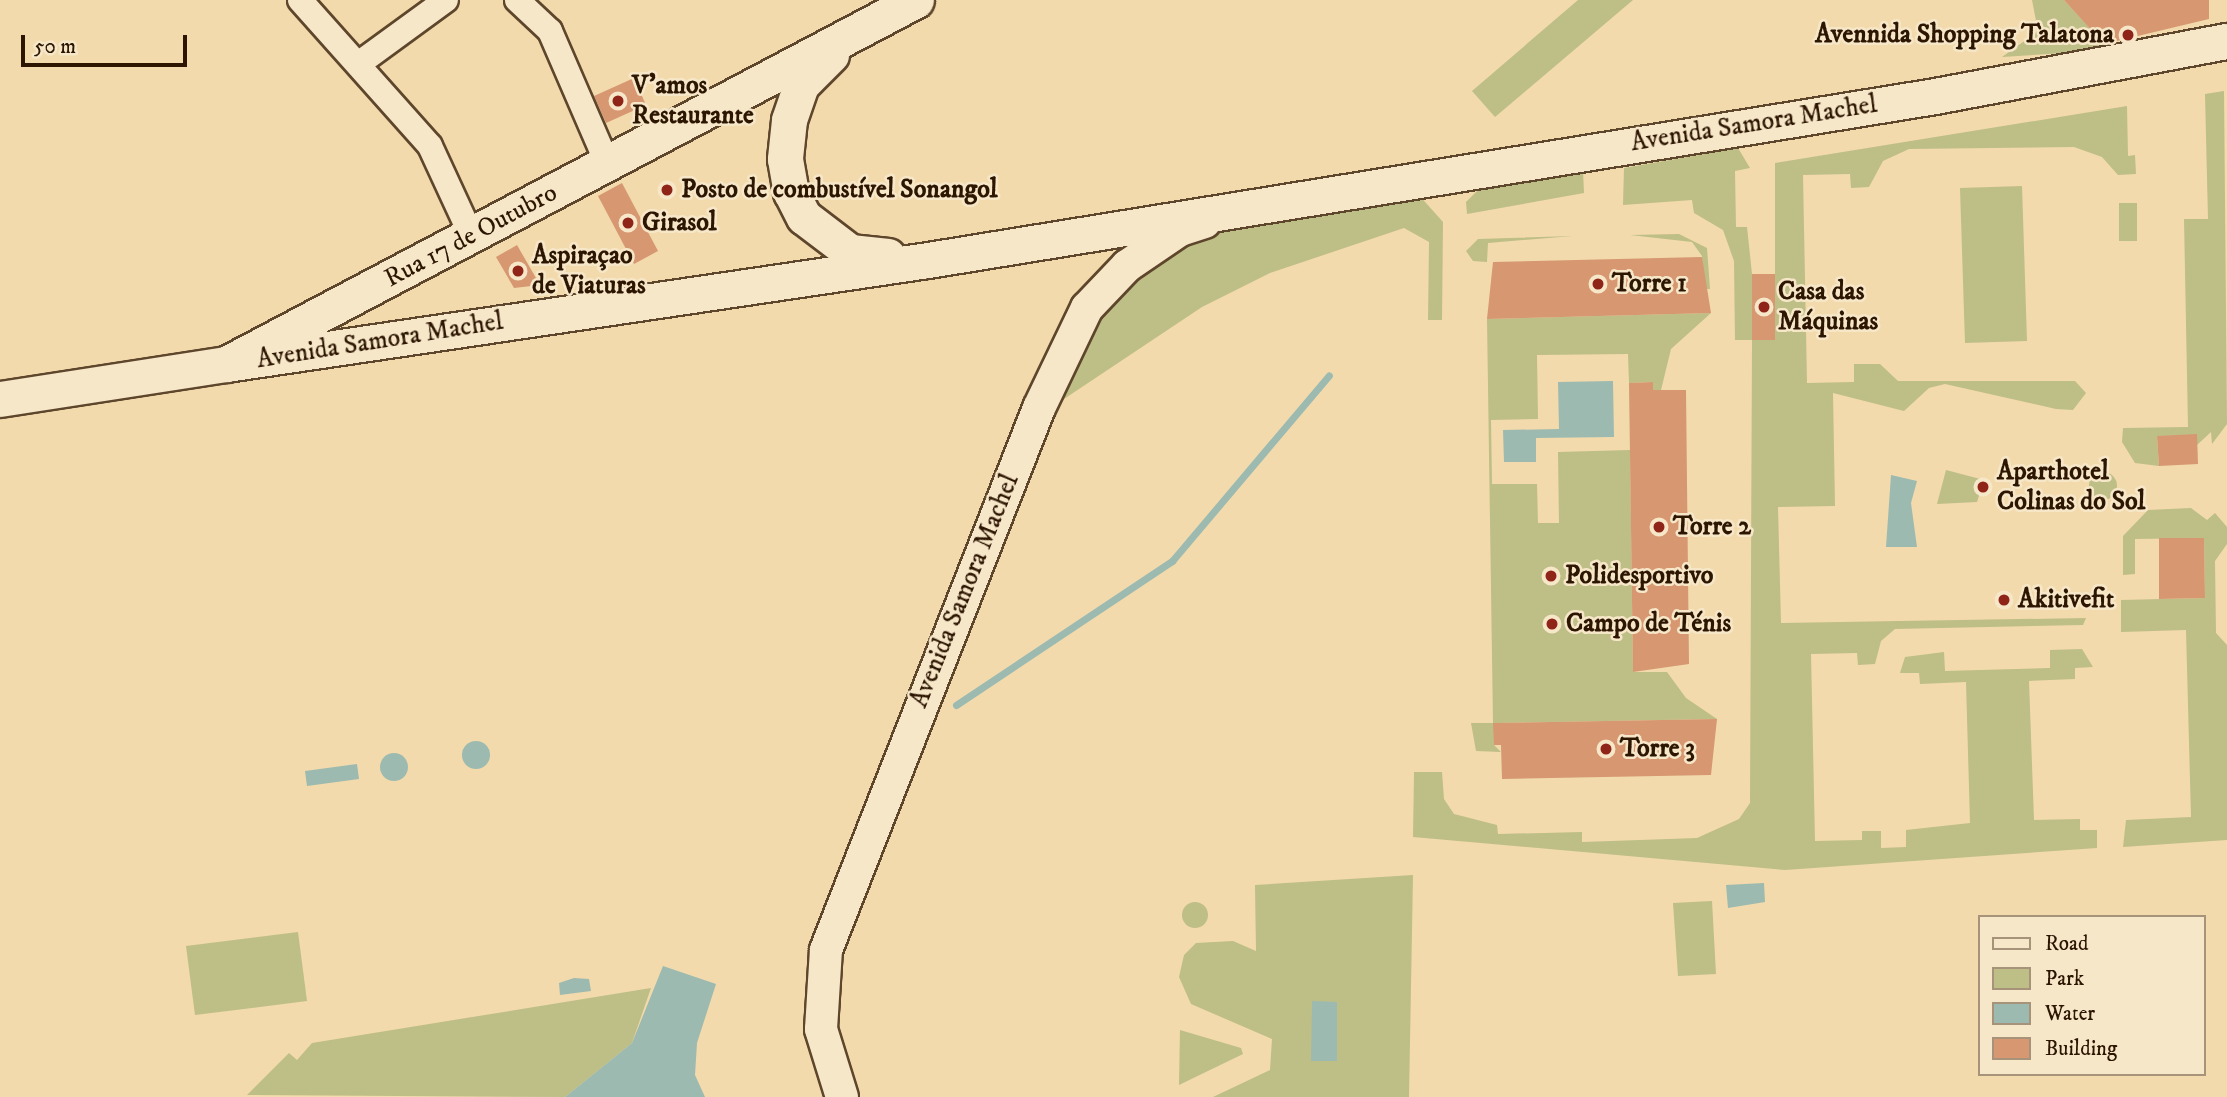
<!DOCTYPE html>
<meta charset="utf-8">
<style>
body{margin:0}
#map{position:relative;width:2227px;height:1097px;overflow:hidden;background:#f2daac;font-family:"IM FELL DW Pica",serif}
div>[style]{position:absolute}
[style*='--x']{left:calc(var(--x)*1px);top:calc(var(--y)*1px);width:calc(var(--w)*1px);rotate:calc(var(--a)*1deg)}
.green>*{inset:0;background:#bebe87}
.round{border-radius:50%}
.water>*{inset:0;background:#9cbab0}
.stream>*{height:7px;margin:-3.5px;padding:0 3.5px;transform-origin:3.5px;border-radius:3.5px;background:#9cbab0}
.building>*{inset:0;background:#d69771}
.roads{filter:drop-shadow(2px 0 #5e462c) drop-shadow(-2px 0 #5e462c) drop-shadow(0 2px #5e462c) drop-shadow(0 -2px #5e462c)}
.minor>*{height:24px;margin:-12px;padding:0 12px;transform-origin:12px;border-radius:12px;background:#f7e7c9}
.tertiary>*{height:32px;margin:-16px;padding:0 16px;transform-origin:16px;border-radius:16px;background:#f7e7c9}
.secondary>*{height:35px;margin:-17.5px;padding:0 17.5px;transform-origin:17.5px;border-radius:17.5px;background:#f7e7c9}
.dots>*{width:19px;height:19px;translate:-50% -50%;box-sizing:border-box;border:4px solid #f7e7c9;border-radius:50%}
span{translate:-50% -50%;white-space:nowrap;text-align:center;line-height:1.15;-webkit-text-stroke:5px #f7e7c9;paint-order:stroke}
.poi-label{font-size:26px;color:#2c1501;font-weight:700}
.right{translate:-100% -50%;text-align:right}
.left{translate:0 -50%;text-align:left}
.street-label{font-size:26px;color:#2c1501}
.legend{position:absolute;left:1978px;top:915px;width:228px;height:161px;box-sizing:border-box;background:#f7e7c9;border:2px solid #a69379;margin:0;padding:9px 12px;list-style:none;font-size:21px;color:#2c1501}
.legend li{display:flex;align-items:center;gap:14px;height:35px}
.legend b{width:35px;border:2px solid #a69379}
.scale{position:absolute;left:21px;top:35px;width:166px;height:32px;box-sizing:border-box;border:4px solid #2c1501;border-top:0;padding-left:9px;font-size:21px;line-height:24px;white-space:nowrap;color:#2c1501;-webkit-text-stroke:5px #f7e7c9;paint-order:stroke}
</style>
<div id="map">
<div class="green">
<i style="clip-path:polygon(1578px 0,1633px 0,1495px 117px,1472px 91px)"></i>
<i style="clip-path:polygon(2032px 0,2064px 0,2110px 50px,2002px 57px,2038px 31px)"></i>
<i style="clip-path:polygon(2224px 91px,2227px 424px,2212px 444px,2211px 432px,2197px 445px,2157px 436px,2159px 466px,2135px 463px,2122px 442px,2123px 428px,2188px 427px,2184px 219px,2208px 219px,2205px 94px)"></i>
<i style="clip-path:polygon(2127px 106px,2128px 156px,2135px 155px,2136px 174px,2118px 175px,2102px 157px,2074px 147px,1909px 149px,1883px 161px,1869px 187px,1851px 188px,1850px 174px,1803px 175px,1807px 383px,1854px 382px,1854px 364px,1880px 364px,1898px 381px,2075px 381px,2086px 393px,2073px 410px,2056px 409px,1945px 384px,1929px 388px,1904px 411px,1833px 393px,1835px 506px,1778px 507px,1781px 623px,2086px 618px,2083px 625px,1895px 629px,1881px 641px,1875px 664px,1858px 665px,1857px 653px,1811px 654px,1815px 841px,1862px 840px,1862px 831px,1881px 831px,1881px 848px,1906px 847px,1906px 830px,1970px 823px,1966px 682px,1920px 684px,1919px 673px,1900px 673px,1905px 657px,1944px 652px,1945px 671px,2050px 668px,2050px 650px,2082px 649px,2093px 667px,2075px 668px,2075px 679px,2029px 681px,2034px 820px,2080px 819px,2080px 830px,2097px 830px,2097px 848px,1785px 870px,1413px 837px,1414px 772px,1442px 772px,1444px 799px,1454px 814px,1497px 825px,1498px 834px,1582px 832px,1582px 842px,1697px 838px,1739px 819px,1750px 803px,1752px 340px,1735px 340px,1734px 261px,1723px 230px,1694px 213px,1692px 200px,1623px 205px,1624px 168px,1738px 148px,1750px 168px,1735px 171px,1736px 227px,1747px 227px,1752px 274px,1752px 340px,1775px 340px,1775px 163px)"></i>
<i style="clip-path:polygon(1583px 171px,1584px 193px,1467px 214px,1466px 202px,1479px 189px)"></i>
<i style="clip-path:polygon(2022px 186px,2027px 341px,1965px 343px,1960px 188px)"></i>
<i style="clip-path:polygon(1418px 194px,1443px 222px,1442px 320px,1428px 320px,1429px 242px,1404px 228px,1270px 273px,1202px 307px,1055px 405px,1082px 346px,1115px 301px,1167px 256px,1227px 226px)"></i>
<i style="clip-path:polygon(2119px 203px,2137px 203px,2137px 241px,2119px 241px)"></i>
<i style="clip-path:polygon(1679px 234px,1707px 248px,1710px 289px,1703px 289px,1702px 256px,1692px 242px,1630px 235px)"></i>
<i style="clip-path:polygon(1573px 236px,1488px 243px,1487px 262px,1473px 261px,1466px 251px,1478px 239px)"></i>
<i style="clip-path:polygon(1711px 313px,1671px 349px,1661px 390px,1653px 390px,1652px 382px,1629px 383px,1628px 354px,1537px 355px,1538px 419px,1491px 420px,1492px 484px,1537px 484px,1538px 523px,1559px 523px,1558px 452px,1630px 450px,1633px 672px,1667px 672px,1686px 698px,1717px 719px,1494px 723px,1494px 745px,1501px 752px,1476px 751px,1471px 723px,1493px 723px,1487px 319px)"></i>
<i style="clip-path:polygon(1946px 470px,1984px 480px,1977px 502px,1937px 504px)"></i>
<i class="round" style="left:2089px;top:472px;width:28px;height:28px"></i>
<i style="clip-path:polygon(2191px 508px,2207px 520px,2215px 513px,2227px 527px,2227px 544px,2215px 561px,2216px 633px,2227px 645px,2227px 840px,2123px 847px,2126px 820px,2191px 817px,2186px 630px,2121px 632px,2121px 600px,2205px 598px,2204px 538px,2135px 539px,2135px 574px,2123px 575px,2123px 536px,2148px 510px)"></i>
<i style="clip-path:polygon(1413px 875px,1409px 1097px,1213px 1097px,1270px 1070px,1272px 1039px,1191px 1004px,1179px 977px,1184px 955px,1196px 943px,1233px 941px,1256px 951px,1255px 885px)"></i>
<i style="clip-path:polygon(1712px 901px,1716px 974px,1678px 976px,1673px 903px)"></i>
<i class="round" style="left:1182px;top:902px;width:26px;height:26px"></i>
<i style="clip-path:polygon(298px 932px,307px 1001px,195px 1015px,186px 946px)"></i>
<i style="clip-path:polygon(651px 988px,632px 1043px,565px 1097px,247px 1095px,289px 1053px,297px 1060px,312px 1043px)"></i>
<i style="clip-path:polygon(1180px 1030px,1241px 1048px,1243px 1054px,1179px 1085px)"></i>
</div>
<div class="water">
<i style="clip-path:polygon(1613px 381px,1614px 437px,1536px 438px,1536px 462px,1504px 462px,1503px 430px,1559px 429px,1558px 382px)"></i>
<i style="clip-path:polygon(1891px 475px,1917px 481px,1911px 503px,1917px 547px,1886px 547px)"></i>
<i class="round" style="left:462px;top:741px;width:28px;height:28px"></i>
<i class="round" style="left:380px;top:753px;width:28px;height:28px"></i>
<i style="clip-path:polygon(357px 764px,359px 779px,307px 786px,305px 771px)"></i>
<i style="clip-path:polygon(1764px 883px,1765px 902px,1728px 908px,1726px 885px)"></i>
<i style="clip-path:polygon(663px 966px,716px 984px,697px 1043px,695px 1075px,705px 1097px,565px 1097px,632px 1043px)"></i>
<i style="clip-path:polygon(574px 978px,589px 979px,591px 991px,560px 995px,559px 983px)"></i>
<i style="clip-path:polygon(1312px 1001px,1337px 1002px,1337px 1061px,1311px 1061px)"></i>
</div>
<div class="stream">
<i style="--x:956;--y:705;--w:260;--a:-33.7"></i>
<i style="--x:1172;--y:561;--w:243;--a:-49.8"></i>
</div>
<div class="building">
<i style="clip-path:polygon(2064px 0,2209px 0,2209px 19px,2104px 44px)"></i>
<i style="clip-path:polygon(634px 78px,646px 105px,606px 123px,594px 96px)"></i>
<i style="clip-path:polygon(622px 183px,658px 251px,634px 264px,598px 196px)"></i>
<i style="clip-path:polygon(517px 245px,540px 285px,514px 288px,496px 257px)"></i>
<i style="clip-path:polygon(1702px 257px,1711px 313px,1487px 319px,1493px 262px)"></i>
<i style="clip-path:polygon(1752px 274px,1775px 274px,1775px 340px,1752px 340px)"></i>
<i style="clip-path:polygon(1653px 382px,1653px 390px,1686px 390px,1689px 664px,1633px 672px,1629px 383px)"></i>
<i style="clip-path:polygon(2197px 434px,2198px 464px,2159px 466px,2157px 436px)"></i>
<i style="clip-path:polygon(2159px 538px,2204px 538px,2205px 598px,2159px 599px)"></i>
<i style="clip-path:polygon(1717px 719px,1711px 775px,1502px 779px,1501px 745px,1494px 745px,1493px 723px)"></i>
</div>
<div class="roads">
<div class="minor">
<i style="--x:300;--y:0;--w:195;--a:48.3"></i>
<i style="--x:430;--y:146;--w:100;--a:65.2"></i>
<i style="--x:517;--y:0;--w:45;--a:43.2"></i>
<i style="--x:550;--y:31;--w:144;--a:66.6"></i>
<i style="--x:361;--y:62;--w:105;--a:-36.1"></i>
</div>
<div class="tertiary">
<i style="--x:842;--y:1097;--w:71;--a:-107.2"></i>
<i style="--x:821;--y:1029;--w:79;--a:-86.4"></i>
<i style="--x:826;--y:950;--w:582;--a:-68.55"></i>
<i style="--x:1039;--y:408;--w:111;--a:-64.4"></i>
<i style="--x:1087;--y:308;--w:58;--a:-46.4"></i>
<i style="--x:1127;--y:266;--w:64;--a:-34.2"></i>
<i style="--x:1180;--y:230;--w:26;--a:-18"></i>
</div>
<div class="secondary">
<i style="--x:831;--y:55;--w:42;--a:135"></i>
<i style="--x:801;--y:85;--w:37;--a:109"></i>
<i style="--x:789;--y:120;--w:39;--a:96"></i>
<i style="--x:785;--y:159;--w:34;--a:80"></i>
<i style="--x:791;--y:192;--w:28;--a:63"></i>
<i style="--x:804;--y:217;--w:58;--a:37.3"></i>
<i style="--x:850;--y:252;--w:38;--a:6"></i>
<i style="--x:226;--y:364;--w:710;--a:-8.43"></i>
<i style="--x:928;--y:260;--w:1020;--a:-9.25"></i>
<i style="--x:1935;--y:96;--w:297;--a:-10.7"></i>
<i style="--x:0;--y:399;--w:229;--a:-8.8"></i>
<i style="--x:226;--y:364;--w:780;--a:-27.81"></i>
</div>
</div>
<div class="dots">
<i style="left:2128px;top:35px;background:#8f2418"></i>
<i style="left:618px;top:101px;background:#8f2418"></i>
<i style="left:667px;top:190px;background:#8f2418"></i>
<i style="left:628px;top:223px;background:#8f2418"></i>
<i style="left:518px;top:271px;background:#8f2418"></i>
<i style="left:1598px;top:284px;background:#8f2418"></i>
<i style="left:1764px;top:307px;background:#8f2418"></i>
<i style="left:1983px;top:487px;background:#8f2418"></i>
<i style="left:1659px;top:527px;background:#8f2418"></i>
<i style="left:1551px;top:576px;background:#8f2418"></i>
<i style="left:2004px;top:600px;background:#8f2418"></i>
<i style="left:1552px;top:624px;background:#8f2418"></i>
<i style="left:1606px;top:749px;background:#8f2418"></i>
</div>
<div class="poi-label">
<span class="right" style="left:2114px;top:35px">Avennida Shopping Talatona</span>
<span class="left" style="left:632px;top:101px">V'amos<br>Restaurante</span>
<span class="left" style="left:681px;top:190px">Posto de combustível Sonangol</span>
<span class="left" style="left:642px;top:223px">Girasol</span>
<span class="left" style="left:532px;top:271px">Aspiraçao<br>de Viaturas</span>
<span class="left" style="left:1612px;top:284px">Torre 1</span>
<span class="left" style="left:1778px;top:307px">Casa das<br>Máquinas</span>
<span class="left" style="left:1997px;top:487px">Aparthotel<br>Colinas do Sol</span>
<span class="left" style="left:1673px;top:527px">Torre 2</span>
<span class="left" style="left:1565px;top:576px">Polidesportivo</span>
<span class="left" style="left:2018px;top:600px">Akitivefit</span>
<span class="left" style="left:1566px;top:624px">Campo de Ténis</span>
<span class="left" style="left:1620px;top:749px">Torre 3</span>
</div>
<div class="street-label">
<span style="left:1754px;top:124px;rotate:-9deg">Avenida Samora Machel</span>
<span style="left:471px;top:236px;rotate:-28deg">Rua 17 de Outubro</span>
<span style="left:380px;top:341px;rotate:-9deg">Avenida Samora Machel</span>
<span style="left:965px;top:591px;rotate:-68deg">Avenida Samora Machel</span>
</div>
<ul class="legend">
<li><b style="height:9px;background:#f7e7c9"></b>Road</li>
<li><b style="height:19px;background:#bebe87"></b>Park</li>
<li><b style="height:19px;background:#9cbab0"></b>Water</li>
<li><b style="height:19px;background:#d69771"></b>Building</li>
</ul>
<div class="scale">50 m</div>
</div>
